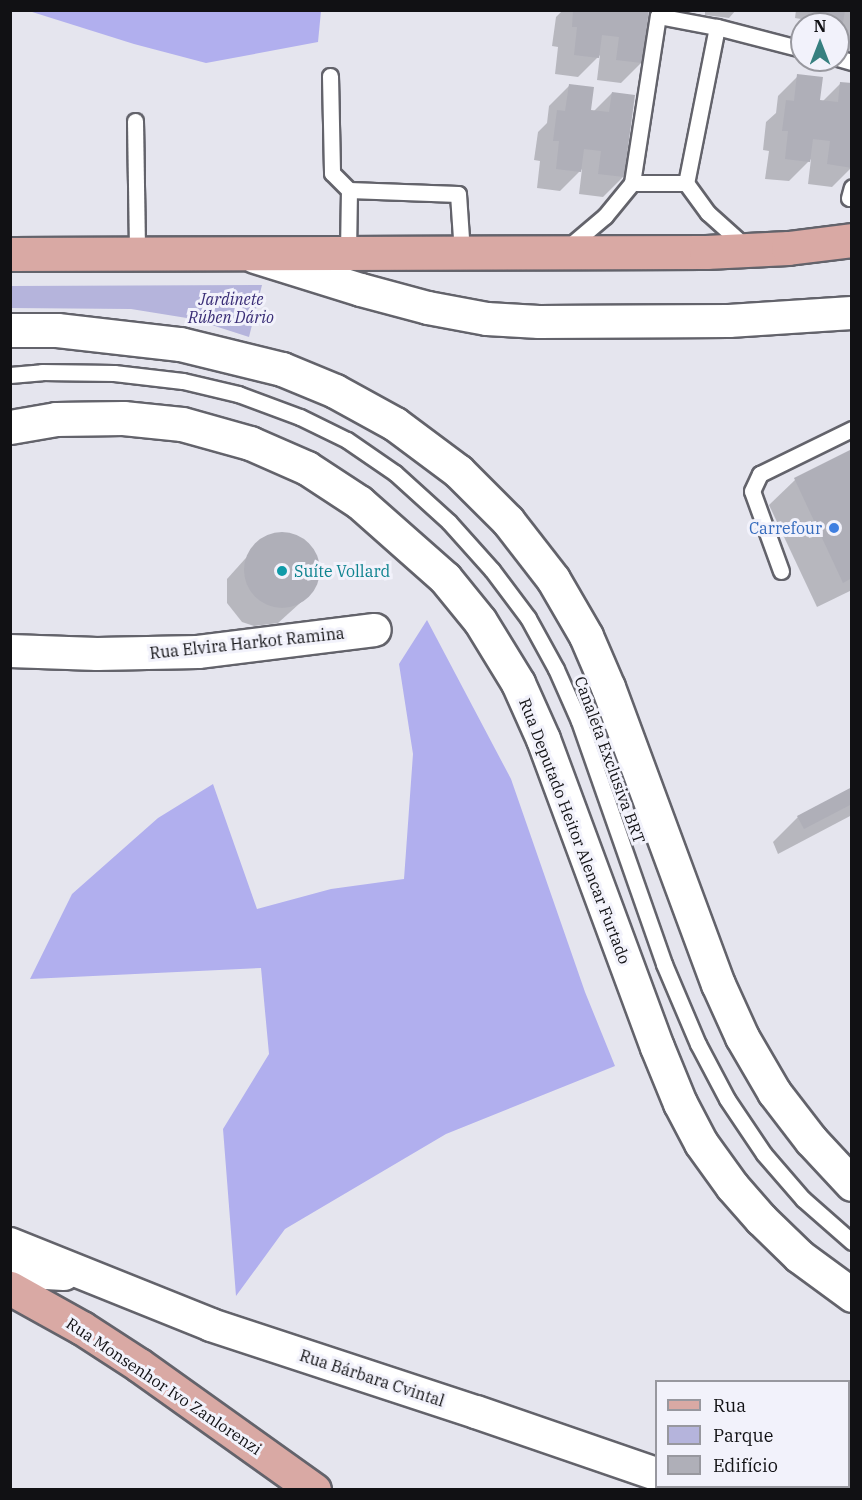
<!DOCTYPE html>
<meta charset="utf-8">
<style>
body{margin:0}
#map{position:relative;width:862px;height:1500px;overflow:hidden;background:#e5e5ee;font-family:"IBM Plex Serif",serif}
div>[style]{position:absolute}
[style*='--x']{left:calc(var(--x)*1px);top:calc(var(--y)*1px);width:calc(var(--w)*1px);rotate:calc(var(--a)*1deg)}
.green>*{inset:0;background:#b5b4dc}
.forest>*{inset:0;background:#b1afee}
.shadow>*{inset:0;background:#0003}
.building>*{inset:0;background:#afafb8}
.round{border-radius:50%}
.roads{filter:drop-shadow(2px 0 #63636b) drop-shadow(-2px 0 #63636b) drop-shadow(0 2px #63636b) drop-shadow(0 -2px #63636b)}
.service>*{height:15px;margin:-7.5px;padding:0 7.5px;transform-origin:7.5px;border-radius:7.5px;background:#fff}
.minor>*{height:32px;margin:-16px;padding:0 16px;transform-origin:16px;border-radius:16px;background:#fff}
.tertiary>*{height:33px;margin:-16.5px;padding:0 16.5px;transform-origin:16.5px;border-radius:16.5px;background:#fff}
.primary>*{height:33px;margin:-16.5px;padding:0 16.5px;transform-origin:16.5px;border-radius:16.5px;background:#d9a9a4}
.dots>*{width:16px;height:16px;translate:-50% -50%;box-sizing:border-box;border:3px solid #f2f2fb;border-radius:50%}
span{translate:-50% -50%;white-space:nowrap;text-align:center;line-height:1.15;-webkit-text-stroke:6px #f2f2fb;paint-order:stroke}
.park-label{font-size:16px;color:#392d76;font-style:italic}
.shop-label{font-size:16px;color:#366cbe}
.right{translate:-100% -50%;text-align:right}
.culture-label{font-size:16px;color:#0d838f}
.left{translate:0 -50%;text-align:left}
.street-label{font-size:16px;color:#111114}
.frame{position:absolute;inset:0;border:12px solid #111114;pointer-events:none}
.legend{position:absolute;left:655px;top:1380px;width:195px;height:108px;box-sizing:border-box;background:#f2f2fb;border:2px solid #98989f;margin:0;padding:8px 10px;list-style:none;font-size:18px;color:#111114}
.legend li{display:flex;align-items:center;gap:12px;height:30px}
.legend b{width:30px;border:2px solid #98989f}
.north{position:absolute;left:790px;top:12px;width:60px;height:60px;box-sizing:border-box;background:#f2f2fb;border:2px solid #98989f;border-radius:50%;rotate:0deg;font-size:16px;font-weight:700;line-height:24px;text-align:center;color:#111114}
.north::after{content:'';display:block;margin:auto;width:21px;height:27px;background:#378080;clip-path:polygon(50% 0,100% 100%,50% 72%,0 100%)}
</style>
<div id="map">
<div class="green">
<i style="clip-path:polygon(262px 285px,249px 337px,193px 319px,131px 309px,11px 308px,11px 286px)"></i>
</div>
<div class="forest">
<i style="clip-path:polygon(29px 11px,321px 10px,321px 11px,318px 42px,206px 63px,134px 44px)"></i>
<i style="clip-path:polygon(427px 620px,511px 779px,585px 992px,615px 1066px,446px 1134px,285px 1229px,236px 1296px,223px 1129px,269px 1054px,261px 968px,30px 979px,72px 894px,158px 818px,213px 784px,257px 909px,331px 889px,404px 879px,413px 754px,399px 664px)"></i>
</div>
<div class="shadow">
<i style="clip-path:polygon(563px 10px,648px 10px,641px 63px,621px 83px,597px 80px,600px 55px,578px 77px,555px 74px,558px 47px,552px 46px,556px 17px)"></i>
<i style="clip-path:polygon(705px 10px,736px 10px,729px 18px,705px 15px)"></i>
<i style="clip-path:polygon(796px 10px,852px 10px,852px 53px,840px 51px,843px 26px,838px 32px,838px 24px,802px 24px,802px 47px,798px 46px,801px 19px,795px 18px)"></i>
<i style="clip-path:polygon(798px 76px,818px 102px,822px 102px,841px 83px,852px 167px,832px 187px,808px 184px,811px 159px,789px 181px,765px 179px,769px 151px,763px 150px,766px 122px,776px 113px,778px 96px)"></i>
<i style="clip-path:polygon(569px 86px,589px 112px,593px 112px,612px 93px,623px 177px,603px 197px,579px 194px,582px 169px,560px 191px,537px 188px,540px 161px,534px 160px,538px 132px,547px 123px,549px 106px)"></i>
<i style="clip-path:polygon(852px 451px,852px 590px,817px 607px,769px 505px,795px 480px)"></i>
<i style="clip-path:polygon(284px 534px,306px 542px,313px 550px,319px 573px,316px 585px,309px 595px,278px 623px,254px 626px,242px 622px,227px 603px,227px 579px,262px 540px)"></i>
<i style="clip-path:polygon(852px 789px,852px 815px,778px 854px,773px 842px,798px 817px)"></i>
</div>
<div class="building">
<i style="clip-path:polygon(573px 10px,649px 10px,642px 63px,616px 60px,619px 37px,602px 35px,599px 58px,574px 55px,577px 27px,572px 27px)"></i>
<i style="clip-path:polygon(819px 10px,845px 10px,842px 29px,838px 29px,838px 24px,817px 24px)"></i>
<i style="clip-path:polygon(797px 74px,823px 77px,820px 100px,838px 102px,840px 82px,852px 83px,852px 168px,827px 164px,830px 141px,813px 139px,810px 162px,785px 159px,788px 131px,782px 131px,786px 100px,794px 101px)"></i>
<i style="clip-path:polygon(569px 84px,594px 87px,591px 110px,609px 112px,612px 92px,635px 95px,624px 177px,598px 174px,601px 151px,584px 149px,581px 172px,556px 169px,559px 141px,553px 141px,557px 110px,565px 111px)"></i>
<i style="clip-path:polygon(852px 449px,852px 578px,843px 583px,794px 478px)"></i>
<i class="round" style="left:244px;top:532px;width:76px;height:76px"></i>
<i style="clip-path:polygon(852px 787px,852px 804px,804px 829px,797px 816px)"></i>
</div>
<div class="roads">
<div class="service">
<i style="--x:717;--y:27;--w:159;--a:101.2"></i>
<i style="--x:686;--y:183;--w:37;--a:54"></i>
<i style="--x:708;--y:213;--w:52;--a:41.9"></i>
<i style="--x:838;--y:58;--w:15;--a:16"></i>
<i style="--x:330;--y:76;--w:97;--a:88.8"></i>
<i style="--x:332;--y:173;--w:24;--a:45"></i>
<i style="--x:135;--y:121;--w:133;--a:89.1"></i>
<i style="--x:632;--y:183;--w:54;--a:0"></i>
<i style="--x:849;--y:198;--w:11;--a:-75"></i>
<i style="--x:566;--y:249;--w:51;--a:-40.2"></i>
<i style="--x:605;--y:216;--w:43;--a:-50.7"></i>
<i style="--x:632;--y:183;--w:169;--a:-81.2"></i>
<i style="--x:658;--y:16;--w:60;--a:10.6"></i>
<i style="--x:717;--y:27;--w:88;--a:14.5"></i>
<i style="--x:348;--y:253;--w:63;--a:-89.1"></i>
<i style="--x:349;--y:190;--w:109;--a:2.1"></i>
<i style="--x:458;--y:194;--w:59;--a:86.1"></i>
<i style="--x:10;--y:375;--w:32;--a:-5"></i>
<i style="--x:42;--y:372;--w:72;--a:0.8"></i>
<i style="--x:114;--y:373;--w:69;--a:6.6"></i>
<i style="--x:183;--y:381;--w:57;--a:13.3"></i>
<i style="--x:238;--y:394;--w:66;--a:20.4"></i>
<i style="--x:300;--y:417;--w:52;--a:26.1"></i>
<i style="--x:347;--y:440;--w:58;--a:34.5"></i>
<i style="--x:395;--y:473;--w:73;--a:42.2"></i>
<i style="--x:449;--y:522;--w:64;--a:48.1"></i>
<i style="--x:492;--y:570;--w:60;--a:53.1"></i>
<i style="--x:528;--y:618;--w:58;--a:61.2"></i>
<i style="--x:556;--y:669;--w:57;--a:66.1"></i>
<i style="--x:579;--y:721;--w:257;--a:70.7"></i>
<i style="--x:664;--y:964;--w:87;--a:67"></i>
<i style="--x:698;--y:1044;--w:62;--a:62.2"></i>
<i style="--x:727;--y:1099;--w:66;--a:56.1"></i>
<i style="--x:764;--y:1154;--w:60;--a:49.1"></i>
<i style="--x:803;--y:1199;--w:65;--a:41.3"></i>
<i style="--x:781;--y:571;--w:85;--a:-109.9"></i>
<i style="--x:752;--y:491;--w:19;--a:-65"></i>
<i style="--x:760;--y:474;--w:102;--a:-26.1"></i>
</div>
<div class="minor">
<i style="--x:255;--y:257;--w:111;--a:17.3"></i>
<i style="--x:361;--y:290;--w:69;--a:15"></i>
<i style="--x:428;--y:308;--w:60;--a:10.6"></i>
<i style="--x:487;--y:319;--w:52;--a:3.3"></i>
<i style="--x:539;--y:322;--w:190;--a:-0.3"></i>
<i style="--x:729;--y:321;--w:123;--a:-3.7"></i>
<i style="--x:10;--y:651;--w:87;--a:2"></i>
<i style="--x:97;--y:654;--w:101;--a:-1.1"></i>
<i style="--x:198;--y:652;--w:178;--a:-7.1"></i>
<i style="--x:10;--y:1244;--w:217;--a:21.9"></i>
<i style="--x:211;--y:1325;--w:279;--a:18.2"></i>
<i style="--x:476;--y:1412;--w:190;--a:19"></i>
<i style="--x:10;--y:1271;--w:54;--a:3.2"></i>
<i style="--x:691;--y:1486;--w:9;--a:27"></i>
</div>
<div class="tertiary">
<i style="--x:10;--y:330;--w:47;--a:0"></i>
<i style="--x:57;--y:330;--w:124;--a:6.5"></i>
<i style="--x:180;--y:344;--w:105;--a:13.8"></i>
<i style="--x:282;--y:369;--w:57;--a:22.5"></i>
<i style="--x:335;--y:391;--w:68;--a:28.8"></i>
<i style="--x:395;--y:424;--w:79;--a:36.7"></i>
<i style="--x:458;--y:471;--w:71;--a:45"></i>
<i style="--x:508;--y:521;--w:73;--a:52.2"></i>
<i style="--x:553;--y:579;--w:66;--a:59.9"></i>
<i style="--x:586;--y:636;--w:56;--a:66.7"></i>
<i style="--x:608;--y:687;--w:317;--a:69.7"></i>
<i style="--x:718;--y:984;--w:58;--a:65.6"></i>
<i style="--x:742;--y:1037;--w:64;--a:59.8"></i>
<i style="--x:774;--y:1092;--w:61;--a:52.4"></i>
<i style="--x:811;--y:1140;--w:60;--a:47"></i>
<i style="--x:10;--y:427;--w:47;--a:-9.9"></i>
<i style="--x:56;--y:419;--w:67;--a:-0.9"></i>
<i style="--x:123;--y:418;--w:59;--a:5.8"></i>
<i style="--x:182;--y:424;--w:71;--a:15.6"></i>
<i style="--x:250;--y:443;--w:62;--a:23.7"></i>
<i style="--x:307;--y:468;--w:62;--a:33.2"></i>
<i style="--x:359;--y:502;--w:115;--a:41.5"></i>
<i style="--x:445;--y:578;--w:55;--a:50.9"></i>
<i style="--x:480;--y:621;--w:73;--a:58.5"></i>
<i style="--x:518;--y:683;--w:61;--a:65.9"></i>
<i style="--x:543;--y:739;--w:328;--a:69.7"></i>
<i style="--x:657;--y:1047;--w:61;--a:67.7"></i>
<i style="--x:680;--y:1103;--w:45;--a:62.3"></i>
<i style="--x:701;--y:1143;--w:53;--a:54.2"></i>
<i style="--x:732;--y:1186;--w:44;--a:48.7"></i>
<i style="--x:761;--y:1219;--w:53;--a:44.2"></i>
<i style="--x:799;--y:1256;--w:66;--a:36.3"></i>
</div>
<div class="primary">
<i style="--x:10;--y:254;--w:696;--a:-0.16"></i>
<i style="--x:706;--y:252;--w:82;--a:-2.8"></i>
<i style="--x:788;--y:248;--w:64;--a:-7.1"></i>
<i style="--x:10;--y:1288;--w:82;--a:29.1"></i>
<i style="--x:82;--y:1328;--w:68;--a:33"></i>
<i style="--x:139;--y:1365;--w:215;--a:35.5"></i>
</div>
</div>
<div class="dots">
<i style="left:834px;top:528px;background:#3f7fe0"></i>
<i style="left:282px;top:571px;background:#0f9aa8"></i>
</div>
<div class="park-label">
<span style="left:231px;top:308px">Jardinete<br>Rúben Dário</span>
</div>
<div class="shop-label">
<span class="right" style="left:822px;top:528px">Carrefour</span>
</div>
<div class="culture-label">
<span class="left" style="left:294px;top:571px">Suíte Vollard</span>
</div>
<div class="street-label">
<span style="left:247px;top:643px;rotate:-6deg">Rua Elvira Harkot Ramina</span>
<span style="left:610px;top:760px;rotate:70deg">Canaleta Exclusiva BRT</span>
<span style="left:575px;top:831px;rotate:69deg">Rua Deputado Heitor Alencar Furtado</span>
<span style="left:372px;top:1378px;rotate:18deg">Rua Bárbara Cvintal</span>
<span style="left:164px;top:1386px;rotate:34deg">Rua Monsenhor Ivo Zanlorenzi</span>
</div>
<div class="frame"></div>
<ul class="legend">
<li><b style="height:8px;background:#d9a9a4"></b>Rua</li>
<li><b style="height:16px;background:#b5b4dc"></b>Parque</li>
<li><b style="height:16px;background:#afafb8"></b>Edifício</li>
</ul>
<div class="north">N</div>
</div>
